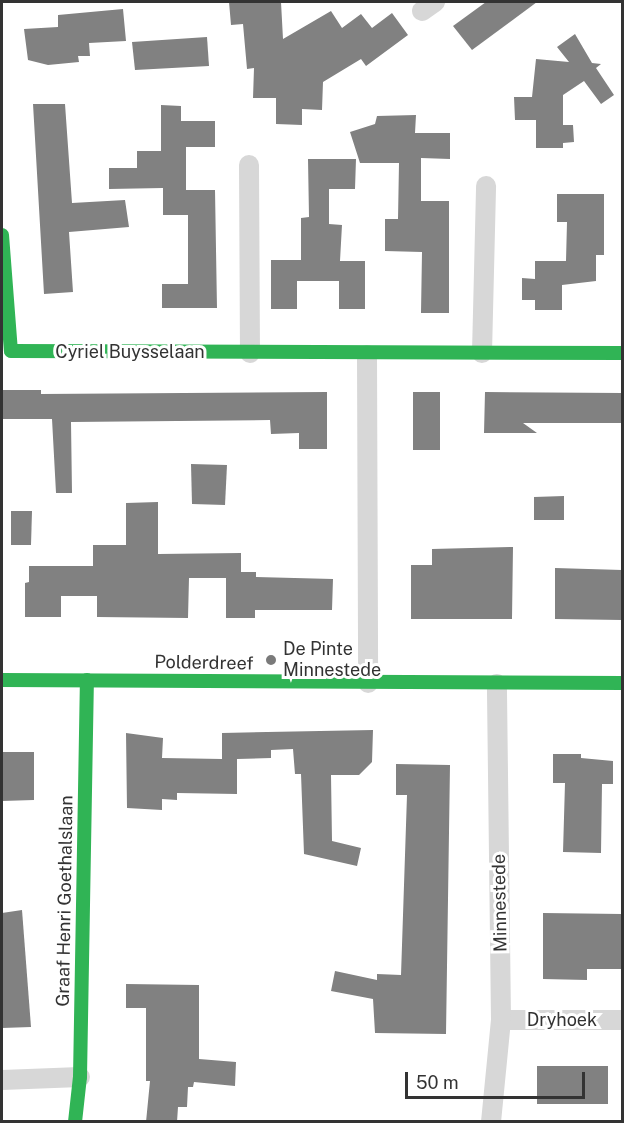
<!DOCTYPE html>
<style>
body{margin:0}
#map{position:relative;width:624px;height:1123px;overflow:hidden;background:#fff;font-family:"Public Sans",sans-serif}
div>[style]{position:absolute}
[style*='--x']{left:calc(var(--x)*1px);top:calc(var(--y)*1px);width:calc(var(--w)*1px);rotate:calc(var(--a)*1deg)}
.building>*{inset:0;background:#818181}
.street>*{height:20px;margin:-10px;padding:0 10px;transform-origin:10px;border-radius:10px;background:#d7d7d7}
.fast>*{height:14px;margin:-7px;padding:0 7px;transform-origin:7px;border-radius:7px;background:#30b455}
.dots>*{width:16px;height:16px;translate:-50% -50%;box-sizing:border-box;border:3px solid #fff;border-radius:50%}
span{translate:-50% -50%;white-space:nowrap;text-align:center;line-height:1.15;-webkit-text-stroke:6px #fff;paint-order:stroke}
.street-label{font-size:18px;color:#333}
.poi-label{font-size:18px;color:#333}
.left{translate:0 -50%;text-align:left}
.frame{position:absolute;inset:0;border:3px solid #333;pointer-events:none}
.scale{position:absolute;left:405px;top:1072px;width:180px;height:27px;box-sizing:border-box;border:3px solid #333;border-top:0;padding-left:8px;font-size:18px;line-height:21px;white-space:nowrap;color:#333;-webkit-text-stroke:4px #fff;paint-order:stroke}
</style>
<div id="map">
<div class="building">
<i style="clip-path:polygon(229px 2px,281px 2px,283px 39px,331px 11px,342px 28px,361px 14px,372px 28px,392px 13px,408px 35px,366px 66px,361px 59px,323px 82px,322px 110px,302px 109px,302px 125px,276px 124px,276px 98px,253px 98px,254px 68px,247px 69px,243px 24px,231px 25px)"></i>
<i style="clip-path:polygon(486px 2px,537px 2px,472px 50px,453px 26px)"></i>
<i style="clip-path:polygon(123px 9px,126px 41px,89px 43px,90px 56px,78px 56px,79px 62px,48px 65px,28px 60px,24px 29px,58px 27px,58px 15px)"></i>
<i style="clip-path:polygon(575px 34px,592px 63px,601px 64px,596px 68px,614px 95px,601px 104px,584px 81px,563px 95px,563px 125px,573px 125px,574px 142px,563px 143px,563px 148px,536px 148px,536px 120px,515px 120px,514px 97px,532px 97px,536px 59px,569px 62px,557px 47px)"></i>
<i style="clip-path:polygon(207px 37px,209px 66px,135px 70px,132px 42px)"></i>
<i style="clip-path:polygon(33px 104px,65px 104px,72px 203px,125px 200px,129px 227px,69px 232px,73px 292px,44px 294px)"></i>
<i style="clip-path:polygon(161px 105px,181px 106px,181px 121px,215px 121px,215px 147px,186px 147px,186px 190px,215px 190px,217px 308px,162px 308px,162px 284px,188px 284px,188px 215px,163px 215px,163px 188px,109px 189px,109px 168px,137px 168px,137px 151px,161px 151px)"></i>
<i style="clip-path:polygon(416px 115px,415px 133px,450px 133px,450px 159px,421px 158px,421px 201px,449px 201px,449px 313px,421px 313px,422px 252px,385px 251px,385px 219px,398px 219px,399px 163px,360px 163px,350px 132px,375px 124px,377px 116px)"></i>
<i style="clip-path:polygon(308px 159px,356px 159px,355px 189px,329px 189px,329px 224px,342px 225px,340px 261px,365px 261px,365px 309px,339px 309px,339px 281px,297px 281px,297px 309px,271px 309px,271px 260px,301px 260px,301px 218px,309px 217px)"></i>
<i style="clip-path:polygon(557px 194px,604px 194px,604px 255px,596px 255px,596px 281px,562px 285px,562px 310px,535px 310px,535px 300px,522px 300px,522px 278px,535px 279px,535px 261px,566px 261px,567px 222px,557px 222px)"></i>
<i style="clip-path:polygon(2px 390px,41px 390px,41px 394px,327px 392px,327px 449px,299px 449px,299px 433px,271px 434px,270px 420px,71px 422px,72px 493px,56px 493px,52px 419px,2px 419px)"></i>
<i style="clip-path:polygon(413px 392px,440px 392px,440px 450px,413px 450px)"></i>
<i style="clip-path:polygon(485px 392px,622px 393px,622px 423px,523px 423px,537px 433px,484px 433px)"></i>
<i style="clip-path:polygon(191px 464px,227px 465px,225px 505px,192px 504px)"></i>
<i style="clip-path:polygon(564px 496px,564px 520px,534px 520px,534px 497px)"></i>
<i style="clip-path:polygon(158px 502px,158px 554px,241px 553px,241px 572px,256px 572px,256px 577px,333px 579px,332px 610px,255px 610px,255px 618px,226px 618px,226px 578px,189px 578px,188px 618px,97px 617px,97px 596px,61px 596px,61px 617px,25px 617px,25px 583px,29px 582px,29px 566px,93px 566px,93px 545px,126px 545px,126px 503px)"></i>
<i style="clip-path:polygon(11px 511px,32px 511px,31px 545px,11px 545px)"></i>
<i style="clip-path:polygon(513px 547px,512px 619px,411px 619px,411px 565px,432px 565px,432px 549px)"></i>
<i style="clip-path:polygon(555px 568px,622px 570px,622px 620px,555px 619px)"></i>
<i style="clip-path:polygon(373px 730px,372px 762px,359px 775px,331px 775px,332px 841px,361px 848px,357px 866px,304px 854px,301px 774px,295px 774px,293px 749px,271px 750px,271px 758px,237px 759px,237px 794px,177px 793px,177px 800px,162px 799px,162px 810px,127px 808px,126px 733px,163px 738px,162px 758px,222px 759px,222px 733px)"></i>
<i style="clip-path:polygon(2px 752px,34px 752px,34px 800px,2px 801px)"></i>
<i style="clip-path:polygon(553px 754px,581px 754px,581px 758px,613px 761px,613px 784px,602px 784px,601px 853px,563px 852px,565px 783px,553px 783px)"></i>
<i style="clip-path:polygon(396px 764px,450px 765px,446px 1034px,375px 1033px,373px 999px,331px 991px,335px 971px,377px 980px,377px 974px,401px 975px,407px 795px,396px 795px)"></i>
<i style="clip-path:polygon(22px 910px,31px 1027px,2px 1028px,2px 913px)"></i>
<i style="clip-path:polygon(543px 913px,622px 914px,622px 969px,587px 969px,587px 980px,543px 979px)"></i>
<i style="clip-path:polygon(126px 984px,199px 985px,199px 1059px,236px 1062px,235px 1086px,194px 1082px,193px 1087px,188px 1087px,187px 1107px,178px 1107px,177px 1122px,146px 1122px,150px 1081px,146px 1081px,146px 1008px,126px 1008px)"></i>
<i style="clip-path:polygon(537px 1066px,608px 1066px,608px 1104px,537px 1104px)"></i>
</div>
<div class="street">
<i style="--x:422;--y:11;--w:16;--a:-35"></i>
<i style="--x:249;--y:165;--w:188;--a:89.7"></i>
<i style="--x:482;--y:353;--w:167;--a:-88.6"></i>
<i style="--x:367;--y:355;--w:328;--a:89.8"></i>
<i style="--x:501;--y:1020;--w:121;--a:0"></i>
<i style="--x:2;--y:1080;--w:78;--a:-2.2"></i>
<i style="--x:491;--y:1122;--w:102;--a:-84.4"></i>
<i style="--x:501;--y:1020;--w:336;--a:-90.7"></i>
</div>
<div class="fast">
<i style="--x:2;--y:235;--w:116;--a:85.6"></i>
<i style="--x:11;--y:351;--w:611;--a:0.19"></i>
<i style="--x:2;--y:680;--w:620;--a:0.28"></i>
<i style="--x:75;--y:1122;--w:45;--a:-83.7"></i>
<i style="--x:80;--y:1077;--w:397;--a:-89"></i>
</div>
<div class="dots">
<i style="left:271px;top:660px;background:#7a7a7a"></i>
</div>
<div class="street-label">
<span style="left:130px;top:352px">Cyriel Buysselaan</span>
<span style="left:204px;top:663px;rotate:1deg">Polderdreef</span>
<span style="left:65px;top:901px;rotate:-89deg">Graaf Henri Goethalslaan</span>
<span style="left:500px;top:903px;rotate:-91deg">Minnestede</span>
<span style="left:562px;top:1020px">Dryhoek</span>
</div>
<div class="poi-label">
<span class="left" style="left:283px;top:660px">De Pinte<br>Minnestede</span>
</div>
<div class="frame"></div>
<div class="scale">50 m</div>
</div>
